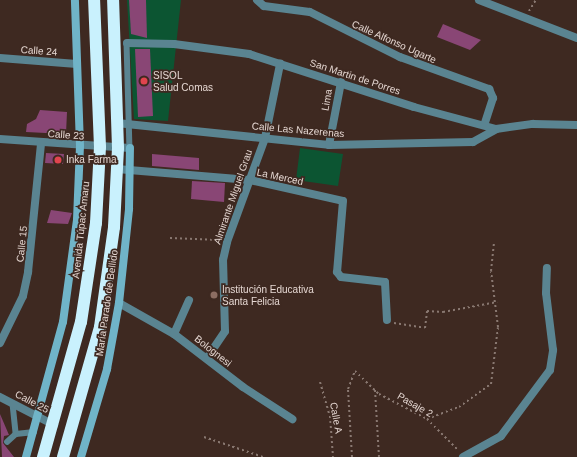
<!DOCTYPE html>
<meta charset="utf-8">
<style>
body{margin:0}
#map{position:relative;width:577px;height:457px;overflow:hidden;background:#3e2921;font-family:Helvetica,sans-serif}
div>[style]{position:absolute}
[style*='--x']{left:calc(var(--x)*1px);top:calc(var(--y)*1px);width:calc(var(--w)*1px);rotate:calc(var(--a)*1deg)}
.green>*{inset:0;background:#0c5532}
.building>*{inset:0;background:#894675}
.path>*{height:2px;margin-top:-1px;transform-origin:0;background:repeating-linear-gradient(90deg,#897871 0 2px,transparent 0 5px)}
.lane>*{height:5.5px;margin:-2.75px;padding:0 2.75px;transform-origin:2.75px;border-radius:2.75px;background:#5a8491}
.street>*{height:8px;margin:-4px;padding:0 4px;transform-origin:4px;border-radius:4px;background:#5a8491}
.secondary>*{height:8px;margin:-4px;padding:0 4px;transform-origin:4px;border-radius:4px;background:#70b4c8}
.highway>*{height:12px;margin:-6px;padding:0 6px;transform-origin:6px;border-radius:6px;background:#c9f1fd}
.dots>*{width:11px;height:11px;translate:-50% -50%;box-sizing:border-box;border:2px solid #3e2921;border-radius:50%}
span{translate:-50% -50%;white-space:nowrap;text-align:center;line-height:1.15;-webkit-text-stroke:3.5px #3e2921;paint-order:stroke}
.street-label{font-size:10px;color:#e5d7d2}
.poi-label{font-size:10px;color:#e5d7d2}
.left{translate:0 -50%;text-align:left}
</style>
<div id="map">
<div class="green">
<i style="clip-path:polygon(127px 0,181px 0,168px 121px,134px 119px)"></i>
<i style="clip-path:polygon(300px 148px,343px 154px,338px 186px,296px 180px)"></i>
</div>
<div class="building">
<i style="clip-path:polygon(129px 0,146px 0,147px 38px,131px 34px)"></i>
<i style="clip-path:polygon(443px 24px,481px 40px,470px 50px,437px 37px)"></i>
<i style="clip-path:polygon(135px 49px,150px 49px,153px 116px,138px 117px)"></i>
<i style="clip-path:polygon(40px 110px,67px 112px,66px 134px,26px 132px,27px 124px,36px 119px)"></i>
<i style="clip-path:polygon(46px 153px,64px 154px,63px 164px,45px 163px)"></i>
<i style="clip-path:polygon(152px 154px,199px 158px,199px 170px,152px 166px)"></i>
<i style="clip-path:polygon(192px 181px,225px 183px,224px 202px,191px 199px)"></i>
<i style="clip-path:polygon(51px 210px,72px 213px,68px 224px,47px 223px)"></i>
<i style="clip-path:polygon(0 414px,9px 435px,4px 436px,3px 443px,14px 457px,2px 457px)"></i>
</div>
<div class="path">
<i style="--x:529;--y:11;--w:13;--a:-58"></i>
<i style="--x:170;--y:238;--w:50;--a:2.3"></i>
<i style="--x:394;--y:323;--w:31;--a:9"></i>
<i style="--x:425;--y:328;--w:17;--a:-83"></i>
<i style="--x:427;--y:311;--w:16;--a:4"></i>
<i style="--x:443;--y:312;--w:55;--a:-10.5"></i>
<i style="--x:320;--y:382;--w:35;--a:74"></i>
<i style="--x:330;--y:416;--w:41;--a:85.8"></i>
<i style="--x:375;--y:390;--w:67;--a:86.6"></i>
<i style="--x:427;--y:419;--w:34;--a:-21"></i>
<i style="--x:459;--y:407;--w:39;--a:-36"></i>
<i style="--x:491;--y:384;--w:57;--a:-83"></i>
<i style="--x:498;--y:327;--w:56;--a:-97.1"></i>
<i style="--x:491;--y:271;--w:29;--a:-84"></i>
<i style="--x:204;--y:437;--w:62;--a:18.7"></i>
<i style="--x:352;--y:457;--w:68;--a:-93.4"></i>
<i style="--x:348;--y:389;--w:19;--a:-69"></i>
<i style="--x:355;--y:371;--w:33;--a:44"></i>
<i style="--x:379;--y:394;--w:54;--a:27.5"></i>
<i style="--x:427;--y:419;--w:44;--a:45"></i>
</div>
<div class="lane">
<i style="--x:127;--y:43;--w:105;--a:88.4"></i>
<i style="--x:13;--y:404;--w:30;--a:84"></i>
<i style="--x:7;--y:442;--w:12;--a:-42"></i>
<i style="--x:16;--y:434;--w:18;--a:-6"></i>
</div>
<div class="street">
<i style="--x:257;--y:0;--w:9;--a:41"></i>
<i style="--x:264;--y:6;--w:46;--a:7.4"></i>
<i style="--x:310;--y:12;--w:101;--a:26.6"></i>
<i style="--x:400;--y:57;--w:95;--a:19.8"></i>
<i style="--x:489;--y:89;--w:10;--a:66"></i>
<i style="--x:493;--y:98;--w:28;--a:108"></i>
<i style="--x:479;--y:0;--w:105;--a:21.2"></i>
<i style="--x:127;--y:43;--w:47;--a:1.2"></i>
<i style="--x:174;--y:44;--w:76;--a:7.6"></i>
<i style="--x:249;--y:54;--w:173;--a:17.8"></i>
<i style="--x:414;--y:107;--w:85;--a:15"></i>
<i style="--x:496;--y:129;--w:37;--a:-8"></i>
<i style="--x:533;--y:124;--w:44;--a:1.3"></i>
<i style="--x:0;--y:58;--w:77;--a:4.5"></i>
<i style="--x:117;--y:123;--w:213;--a:5.9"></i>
<i style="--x:329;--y:145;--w:144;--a:-1.2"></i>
<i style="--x:473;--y:142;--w:26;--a:-29"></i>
<i style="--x:0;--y:139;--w:130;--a:4"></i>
<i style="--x:329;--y:145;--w:64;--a:-79.2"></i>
<i style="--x:117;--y:169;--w:133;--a:4.7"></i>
<i style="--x:250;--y:180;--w:95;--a:12.7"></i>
<i style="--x:343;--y:201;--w:71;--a:94.8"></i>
<i style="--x:337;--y:272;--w:6;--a:51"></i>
<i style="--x:341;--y:277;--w:44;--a:6.5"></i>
<i style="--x:385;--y:282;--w:38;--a:87"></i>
<i style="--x:119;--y:303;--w:63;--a:29.4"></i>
<i style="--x:174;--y:334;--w:87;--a:37.5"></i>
<i style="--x:243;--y:387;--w:59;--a:33.1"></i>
<i style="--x:174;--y:334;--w:37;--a:-66"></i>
<i style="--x:0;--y:343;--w:52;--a:-63.9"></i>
<i style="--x:23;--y:296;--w:25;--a:-78"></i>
<i style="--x:28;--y:272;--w:130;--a:-84.2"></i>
<i style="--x:207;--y:358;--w:32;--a:-56"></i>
<i style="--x:225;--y:331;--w:71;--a:-91.6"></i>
<i style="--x:223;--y:260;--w:18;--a:-77"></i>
<i style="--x:227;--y:242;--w:111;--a:-69.9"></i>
<i style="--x:265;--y:138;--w:76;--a:-78.5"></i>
<i style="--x:0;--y:397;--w:61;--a:27.4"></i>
<i style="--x:463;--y:457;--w:43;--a:-28.9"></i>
<i style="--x:501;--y:436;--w:82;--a:-53.4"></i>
<i style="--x:550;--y:370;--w:20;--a:-81"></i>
<i style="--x:553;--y:350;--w:57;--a:-97"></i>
<i style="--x:546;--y:293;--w:25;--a:-88"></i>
</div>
<div class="secondary">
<i style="--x:26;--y:457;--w:140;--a:-74.7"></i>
<i style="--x:63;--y:322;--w:103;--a:-82.2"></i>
<i style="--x:77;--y:220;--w:74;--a:-87.7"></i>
<i style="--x:80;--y:146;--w:146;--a:-92"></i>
<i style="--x:81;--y:457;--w:92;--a:-73.5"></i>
<i style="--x:107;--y:369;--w:67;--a:-79.7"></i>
<i style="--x:119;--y:303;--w:95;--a:-83.9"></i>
<i style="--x:129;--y:209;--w:61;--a:-89.1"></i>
</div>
<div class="highway">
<i style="--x:43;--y:457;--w:140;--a:-74.3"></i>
<i style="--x:81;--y:322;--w:100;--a:-81.4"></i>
<i style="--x:96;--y:223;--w:76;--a:-87"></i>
<i style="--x:100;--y:147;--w:147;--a:-92.3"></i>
<i style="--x:63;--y:457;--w:135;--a:-74.1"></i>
<i style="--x:100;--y:327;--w:101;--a:-82"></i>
<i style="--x:114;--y:227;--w:79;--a:-87.1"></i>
<i style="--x:118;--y:148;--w:148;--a:-91.9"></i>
</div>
<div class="dots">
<i style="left:144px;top:81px;background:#e0444e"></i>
<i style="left:58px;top:160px;background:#e0444e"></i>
<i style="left:214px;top:295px;background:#8d6e63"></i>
</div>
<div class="street-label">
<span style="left:394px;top:42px;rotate:24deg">Calle Alfonso Ugarte</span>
<span style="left:39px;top:51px;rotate:4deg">Calle 24</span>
<span style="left:355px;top:77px;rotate:18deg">San Martin de Porres</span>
<span style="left:327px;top:100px;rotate:-80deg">Lima</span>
<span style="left:298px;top:130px;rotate:5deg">Calle Las Nazerenas</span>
<span style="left:66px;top:135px;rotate:4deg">Calle 23</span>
<span style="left:280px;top:177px;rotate:12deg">La Merced</span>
<span style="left:233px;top:197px;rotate:-71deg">Almirante Miguel Grau</span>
<span style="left:81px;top:230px;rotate:-84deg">Avenida Túpac Amaru</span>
<span style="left:22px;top:244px;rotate:-84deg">Calle 15</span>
<span style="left:107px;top:303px;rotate:-82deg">María Parado de Bellido</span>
<span style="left:213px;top:351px;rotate:38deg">Bolognesi</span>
<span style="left:32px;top:402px;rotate:28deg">Calle 25</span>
<span style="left:415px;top:405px;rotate:30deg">Pasaje 2</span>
<span style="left:336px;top:418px;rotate:80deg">Calle A</span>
</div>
<div class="poi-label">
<span class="left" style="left:153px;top:81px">SISOL<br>Salud Comas</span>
<span class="left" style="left:66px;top:160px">Inka Farma</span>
<span class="left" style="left:222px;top:295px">Institución Educativa<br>Santa Felicia</span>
</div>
</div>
